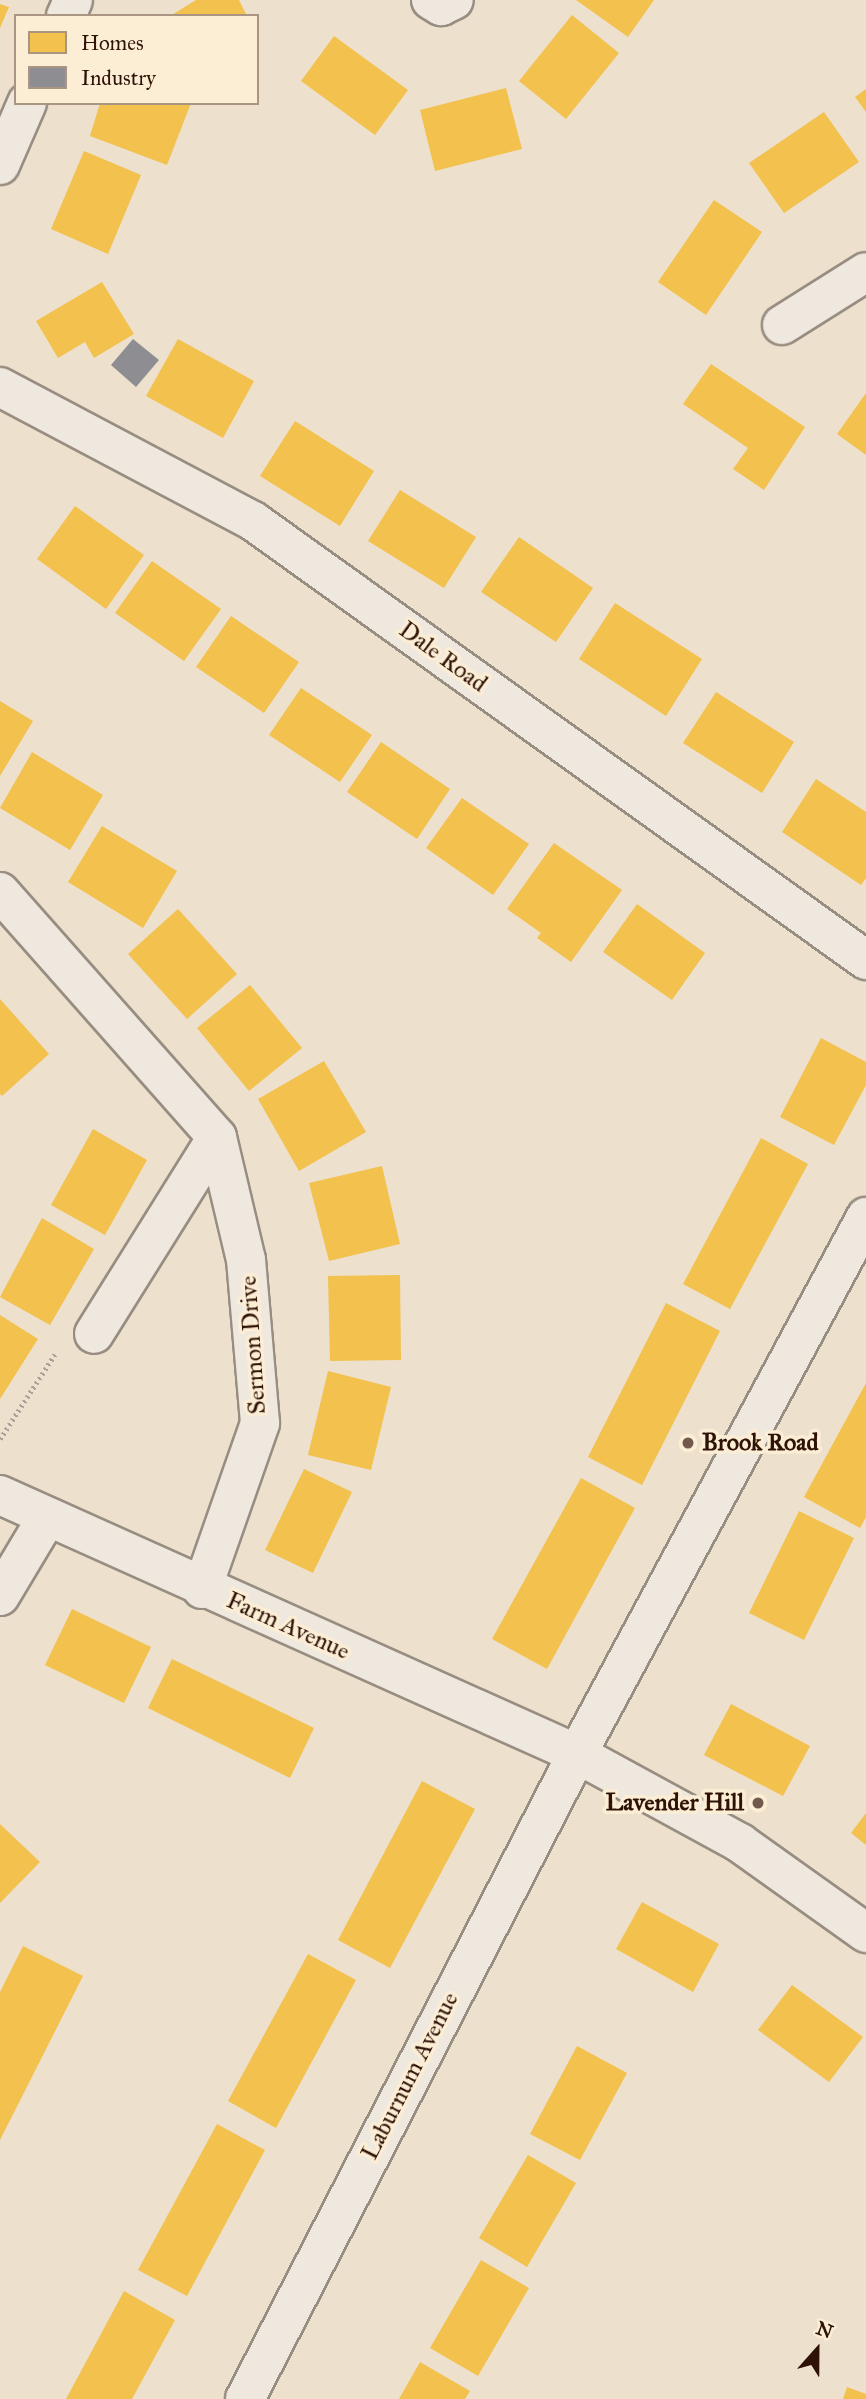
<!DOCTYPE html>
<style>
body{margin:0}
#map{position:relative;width:866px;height:2399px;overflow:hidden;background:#ede0cc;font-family:"IM FELL Great Primer",serif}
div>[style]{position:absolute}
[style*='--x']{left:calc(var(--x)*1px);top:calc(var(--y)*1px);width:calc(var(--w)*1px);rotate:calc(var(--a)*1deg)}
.homes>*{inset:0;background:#f2c14e}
.industry>*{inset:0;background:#8d8d92}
.path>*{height:4.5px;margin-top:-2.25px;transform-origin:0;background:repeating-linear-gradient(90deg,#a9a198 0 2px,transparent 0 5.5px)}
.roads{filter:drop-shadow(2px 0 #988d81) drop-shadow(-2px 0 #988d81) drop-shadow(0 2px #988d81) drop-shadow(0 -2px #988d81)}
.minor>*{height:38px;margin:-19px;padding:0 19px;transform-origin:19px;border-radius:19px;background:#efe8df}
.dots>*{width:19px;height:19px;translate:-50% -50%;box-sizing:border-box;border:4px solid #fcedd5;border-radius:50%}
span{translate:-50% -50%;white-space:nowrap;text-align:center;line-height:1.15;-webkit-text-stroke:7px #fcedd5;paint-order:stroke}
.street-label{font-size:24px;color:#2e1206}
.poi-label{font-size:24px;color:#2e1206;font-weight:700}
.left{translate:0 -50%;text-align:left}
.right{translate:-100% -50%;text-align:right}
.legend{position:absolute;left:14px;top:14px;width:245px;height:91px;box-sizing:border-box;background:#fcedd5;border:2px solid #aa9582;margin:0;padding:9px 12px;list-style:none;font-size:21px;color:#2e1206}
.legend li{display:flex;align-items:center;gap:14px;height:35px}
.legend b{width:35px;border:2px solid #aa9582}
.north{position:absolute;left:782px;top:2315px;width:70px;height:70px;-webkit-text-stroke:5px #fcedd5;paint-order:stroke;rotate:21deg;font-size:19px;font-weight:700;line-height:28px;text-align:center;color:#2e1206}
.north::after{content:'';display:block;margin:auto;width:24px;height:32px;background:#2e1206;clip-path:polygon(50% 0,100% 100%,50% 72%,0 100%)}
</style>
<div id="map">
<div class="homes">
<i style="clip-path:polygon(196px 0,239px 0,247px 16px,170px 16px)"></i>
<i style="clip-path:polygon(576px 0,654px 0,628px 37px)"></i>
<i style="clip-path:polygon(0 4px,9px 7px,0 28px)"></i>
<i style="clip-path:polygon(572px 15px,619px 53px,566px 119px,519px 81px)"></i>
<i style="clip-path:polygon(334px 36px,408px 90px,375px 135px,301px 81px)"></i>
<i style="clip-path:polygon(506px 88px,522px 149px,435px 171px,420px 110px)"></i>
<i style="clip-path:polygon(866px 89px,866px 112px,855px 97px)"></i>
<i style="clip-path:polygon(100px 103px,191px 103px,167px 165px,90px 136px)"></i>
<i style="clip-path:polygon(824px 112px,859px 162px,784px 213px,749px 163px)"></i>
<i style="clip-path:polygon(84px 151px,141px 175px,108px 254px,51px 229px)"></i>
<i style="clip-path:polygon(714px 200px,762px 232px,706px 315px,658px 282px)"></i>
<i style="clip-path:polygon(102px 282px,134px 334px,94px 358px,85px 342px,58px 358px,36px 321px)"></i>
<i style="clip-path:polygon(178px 339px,254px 381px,223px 438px,146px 396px)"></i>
<i style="clip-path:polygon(711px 364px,805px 427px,764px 490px,733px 469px,748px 448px,683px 404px)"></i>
<i style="clip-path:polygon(866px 393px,866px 455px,837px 434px)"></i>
<i style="clip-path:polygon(295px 421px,374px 471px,340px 526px,260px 476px)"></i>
<i style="clip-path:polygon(400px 490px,476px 537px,444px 588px,368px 541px)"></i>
<i style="clip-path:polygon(75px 506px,144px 555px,106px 609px,37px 559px)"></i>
<i style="clip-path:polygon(519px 537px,593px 588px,556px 642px,481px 592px)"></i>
<i style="clip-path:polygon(152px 561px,221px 609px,184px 661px,115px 613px)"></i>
<i style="clip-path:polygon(615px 603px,702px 659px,666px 716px,579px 659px)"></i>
<i style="clip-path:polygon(231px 616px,299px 662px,264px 713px,196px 667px)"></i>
<i style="clip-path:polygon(301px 688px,372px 735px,340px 782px,269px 735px)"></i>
<i style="clip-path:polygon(716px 692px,794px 742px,762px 793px,683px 743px)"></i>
<i style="clip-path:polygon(0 701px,33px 721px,0 776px)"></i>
<i style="clip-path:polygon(381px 742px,450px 789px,417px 839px,347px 792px)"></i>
<i style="clip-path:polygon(32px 752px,103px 795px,70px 850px,0 808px)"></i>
<i style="clip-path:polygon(816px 779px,866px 812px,866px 878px,861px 885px,782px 832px)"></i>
<i style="clip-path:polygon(462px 798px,529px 844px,493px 895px,426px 848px)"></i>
<i style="clip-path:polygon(102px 826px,177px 871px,143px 928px,68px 882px)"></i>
<i style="clip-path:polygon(554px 843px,622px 890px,571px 962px,537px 938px,541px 933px,507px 909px)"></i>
<i style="clip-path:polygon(637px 904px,705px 953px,672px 1000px,603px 952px)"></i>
<i style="clip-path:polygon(178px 909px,237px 974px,187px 1019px,128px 954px)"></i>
<i style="clip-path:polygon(250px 985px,302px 1048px,249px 1091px,197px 1028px)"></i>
<i style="clip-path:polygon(0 999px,49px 1054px,2px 1096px,0 1094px)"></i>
<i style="clip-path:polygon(821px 1038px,866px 1062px,866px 1085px,834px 1145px,780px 1117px)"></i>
<i style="clip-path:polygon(324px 1061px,366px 1132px,299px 1171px,258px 1099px)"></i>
<i style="clip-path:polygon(93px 1129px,147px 1160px,105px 1235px,51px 1205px)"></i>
<i style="clip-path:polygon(761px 1138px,808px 1164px,730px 1309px,683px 1284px)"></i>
<i style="clip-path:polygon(382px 1166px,400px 1244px,329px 1261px,309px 1183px)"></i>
<i style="clip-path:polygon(42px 1218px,94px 1249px,50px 1325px,0 1297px)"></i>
<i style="clip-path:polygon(400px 1275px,401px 1360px,330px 1361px,328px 1276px)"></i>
<i style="clip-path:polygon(666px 1303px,720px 1331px,642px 1485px,588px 1457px)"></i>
<i style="clip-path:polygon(0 1315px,38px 1339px,0 1399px)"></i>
<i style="clip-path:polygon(328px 1371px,391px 1387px,371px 1470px,308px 1455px)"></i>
<i style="clip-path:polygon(866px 1383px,866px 1517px,860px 1528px,804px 1497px)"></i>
<i style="clip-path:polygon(304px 1469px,352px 1492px,313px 1573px,265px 1550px)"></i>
<i style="clip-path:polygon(581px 1478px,635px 1508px,547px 1669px,492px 1639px)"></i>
<i style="clip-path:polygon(799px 1511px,854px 1538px,804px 1640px,749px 1613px)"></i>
<i style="clip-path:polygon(72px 1609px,151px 1647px,124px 1703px,45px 1665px)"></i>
<i style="clip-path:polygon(172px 1659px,314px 1728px,290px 1778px,148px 1708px)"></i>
<i style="clip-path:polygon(731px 1704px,810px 1746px,783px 1796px,704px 1755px)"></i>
<i style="clip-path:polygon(422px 1781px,475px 1809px,390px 1968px,338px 1940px)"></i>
<i style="clip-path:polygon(866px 1813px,866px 1845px,851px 1833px)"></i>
<i style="clip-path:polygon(0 1824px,40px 1862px,0 1903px)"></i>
<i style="clip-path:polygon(642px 1902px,719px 1944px,693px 1992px,616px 1949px)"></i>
<i style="clip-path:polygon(23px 1946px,83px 1976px,0 2140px,0 1992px)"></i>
<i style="clip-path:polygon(308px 1954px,356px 1980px,276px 2128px,228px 2101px)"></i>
<i style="clip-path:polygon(792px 1985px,863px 2037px,829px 2082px,758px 2030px)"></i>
<i style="clip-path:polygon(577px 2046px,627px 2073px,580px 2160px,530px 2134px)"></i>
<i style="clip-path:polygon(217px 2124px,265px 2150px,187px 2296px,138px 2270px)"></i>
<i style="clip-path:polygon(528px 2155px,576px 2183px,527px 2267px,479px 2238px)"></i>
<i style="clip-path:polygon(481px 2260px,529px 2288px,478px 2376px,430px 2348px)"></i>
<i style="clip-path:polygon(124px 2291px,175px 2320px,132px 2399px,66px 2399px)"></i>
<i style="clip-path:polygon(420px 2362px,470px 2391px,465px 2399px,399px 2399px)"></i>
<i style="clip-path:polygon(847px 2387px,866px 2394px,866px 2399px,843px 2399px)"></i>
</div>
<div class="industry">
<i style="clip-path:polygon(133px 339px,159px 360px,136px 387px,111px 365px)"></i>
</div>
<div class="path">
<i style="--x:0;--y:1439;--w:101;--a:-57.1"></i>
</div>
<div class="roads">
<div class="minor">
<i style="--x:431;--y:0;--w:12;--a:31"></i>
<i style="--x:441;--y:6;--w:14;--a:-25"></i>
<i style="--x:66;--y:16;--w:17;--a:-66"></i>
<i style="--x:0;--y:165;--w:68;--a:-66.5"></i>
<i style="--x:782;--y:325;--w:99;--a:-32.2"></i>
<i style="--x:0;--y:387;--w:286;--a:27.9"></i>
<i style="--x:253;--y:521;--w:754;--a:35.61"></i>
<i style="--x:0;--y:892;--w:327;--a:48.5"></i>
<i style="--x:217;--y:1137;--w:232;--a:122"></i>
<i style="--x:0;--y:1495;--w:632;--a:24.17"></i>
<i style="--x:577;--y:1754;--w:186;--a:28.6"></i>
<i style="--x:740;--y:1843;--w:155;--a:35.5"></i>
<i style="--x:202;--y:1589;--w:176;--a:-70.7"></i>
<i style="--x:260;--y:1423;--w:164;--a:-94.9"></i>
<i style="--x:246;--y:1260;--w:126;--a:-103.3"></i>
<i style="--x:0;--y:1596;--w:90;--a:-59.1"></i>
<i style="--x:245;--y:2399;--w:725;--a:-62.76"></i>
<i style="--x:577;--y:1754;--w:610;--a:-61.71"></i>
</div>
</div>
<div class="dots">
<i style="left:688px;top:1443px;background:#715a4b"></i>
<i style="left:758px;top:1803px;background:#715a4b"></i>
</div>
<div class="street-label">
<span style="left:443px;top:657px;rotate:36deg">Dale Road</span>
<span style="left:253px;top:1345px;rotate:-94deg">Sermon Drive</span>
<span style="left:288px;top:1626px;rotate:24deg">Farm Avenue</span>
<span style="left:410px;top:2076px;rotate:-63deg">Laburnum Avenue</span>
</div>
<div class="poi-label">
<span class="left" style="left:702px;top:1443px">Brook Road</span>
<span class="right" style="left:744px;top:1803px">Lavender Hill</span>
</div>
<ul class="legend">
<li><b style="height:19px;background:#f2c14e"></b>Homes</li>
<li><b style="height:19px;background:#8d8d92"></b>Industry</li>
</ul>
<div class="north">N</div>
</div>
